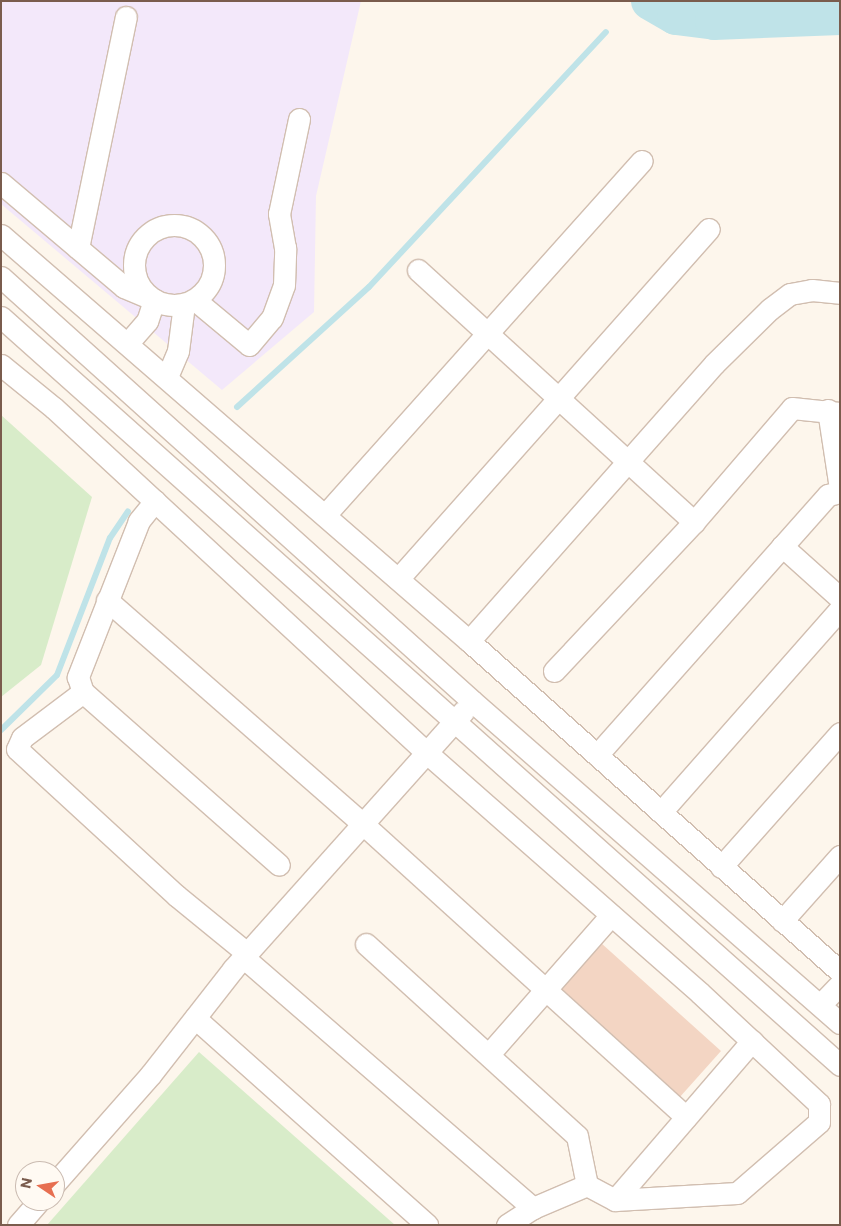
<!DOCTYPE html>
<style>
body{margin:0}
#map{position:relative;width:841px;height:1226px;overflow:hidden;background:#fdf6ec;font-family:Commissioner,sans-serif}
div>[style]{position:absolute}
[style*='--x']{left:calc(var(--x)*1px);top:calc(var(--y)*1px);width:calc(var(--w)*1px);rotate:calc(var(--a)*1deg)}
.education>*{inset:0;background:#f3e8fa}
.green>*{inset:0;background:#d8ecc9}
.stream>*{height:6px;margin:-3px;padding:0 3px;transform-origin:3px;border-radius:3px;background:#bfe3e8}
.river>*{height:38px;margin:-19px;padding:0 19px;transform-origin:19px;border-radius:19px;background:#bfe3e8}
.building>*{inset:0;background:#f3d5c3}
.roads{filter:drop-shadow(1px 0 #d1beb0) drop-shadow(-1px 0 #d1beb0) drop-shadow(0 1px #d1beb0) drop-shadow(0 -1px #d1beb0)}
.minor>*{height:21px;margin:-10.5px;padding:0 10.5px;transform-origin:10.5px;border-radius:10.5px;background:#fff}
.minor>.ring{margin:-10.5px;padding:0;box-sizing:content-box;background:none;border:21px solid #fff;border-radius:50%}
span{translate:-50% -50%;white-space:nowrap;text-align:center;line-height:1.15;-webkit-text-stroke:5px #fffaf3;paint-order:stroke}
.frame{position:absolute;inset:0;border:2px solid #7a5c4d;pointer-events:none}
.north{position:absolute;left:15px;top:1161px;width:50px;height:50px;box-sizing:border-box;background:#fffaf3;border:1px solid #cabbb1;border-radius:50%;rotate:282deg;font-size:14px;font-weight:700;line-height:20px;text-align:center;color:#7a5c4d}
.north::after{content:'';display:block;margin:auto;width:18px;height:22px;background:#e76f51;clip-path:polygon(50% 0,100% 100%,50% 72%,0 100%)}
</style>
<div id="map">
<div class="education">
<i style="clip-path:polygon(1px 1px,361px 1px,316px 196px,314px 312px,222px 390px,1px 204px)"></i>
</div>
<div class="green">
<i style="clip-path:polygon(1px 415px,92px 497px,41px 665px,1px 697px)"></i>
<i style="clip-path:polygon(199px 1052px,395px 1225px,47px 1225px)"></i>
</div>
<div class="stream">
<i style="--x:237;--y:407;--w:178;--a:-42.3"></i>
<i style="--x:369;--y:287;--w:348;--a:-47.1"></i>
<i style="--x:1;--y:730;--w:78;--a:-44.5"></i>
<i style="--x:57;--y:675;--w:147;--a:-68.9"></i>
<i style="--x:110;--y:538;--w:32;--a:-56"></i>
</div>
<div class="river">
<i style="--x:650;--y:1;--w:30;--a:30"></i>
<i style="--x:676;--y:16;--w:38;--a:7"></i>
<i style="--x:714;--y:21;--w:126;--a:-2.3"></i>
</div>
<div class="building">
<i style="clip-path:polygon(601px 943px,721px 1051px,679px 1098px,559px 990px)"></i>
</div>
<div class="roads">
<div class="minor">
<i style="--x:1;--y:183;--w:161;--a:40.2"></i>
<i style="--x:124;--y:287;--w:33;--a:23"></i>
<i style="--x:154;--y:300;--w:22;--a:108"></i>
<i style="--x:147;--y:321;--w:29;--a:131"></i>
<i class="ring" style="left:134px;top:225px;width:59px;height:59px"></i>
<i style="--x:1;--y:235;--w:620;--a:40.94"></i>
<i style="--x:469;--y:641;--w:497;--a:41.7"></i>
<i style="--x:78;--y:248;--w:236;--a:-78.3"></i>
<i style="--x:418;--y:270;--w:374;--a:42.4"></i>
<i style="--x:1;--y:277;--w:634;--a:41.99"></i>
<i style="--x:472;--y:701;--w:489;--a:41.2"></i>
<i style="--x:195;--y:300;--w:70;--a:39.8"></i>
<i style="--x:249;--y:345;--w:35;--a:-50"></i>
<i style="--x:272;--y:318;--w:35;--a:-70"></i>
<i style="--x:284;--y:285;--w:37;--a:-88"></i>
<i style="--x:285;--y:248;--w:35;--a:-100"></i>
<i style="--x:279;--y:214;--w:97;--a:-78.1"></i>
<i style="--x:1;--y:317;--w:1124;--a:41.72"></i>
<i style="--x:1;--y:365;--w:68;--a:39.1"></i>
<i style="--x:54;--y:408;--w:508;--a:42.77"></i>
<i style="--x:427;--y:753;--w:363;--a:41.3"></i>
<i style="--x:700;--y:993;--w:163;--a:43"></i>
<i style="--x:819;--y:1104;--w:18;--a:90"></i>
<i style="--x:819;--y:1122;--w:108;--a:139.1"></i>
<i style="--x:737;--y:1193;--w:122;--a:176.7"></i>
<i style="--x:615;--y:1200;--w:32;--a:-152"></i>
<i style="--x:167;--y:377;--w:28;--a:-67"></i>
<i style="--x:178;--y:351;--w:47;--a:-82.7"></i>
<i style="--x:828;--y:410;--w:79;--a:81.3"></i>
<i style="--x:155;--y:501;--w:26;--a:129"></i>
<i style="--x:139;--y:521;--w:168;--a:111.4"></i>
<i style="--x:78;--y:677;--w:16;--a:72"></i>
<i style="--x:83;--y:692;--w:261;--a:41.4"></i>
<i style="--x:325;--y:515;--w:475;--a:-48.2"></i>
<i style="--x:782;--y:546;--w:78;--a:41.9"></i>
<i style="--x:398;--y:579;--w:468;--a:-48.4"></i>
<i style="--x:107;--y:600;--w:340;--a:41.2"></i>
<i style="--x:363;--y:824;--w:436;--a:42.2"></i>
<i style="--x:469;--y:641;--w:370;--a:-48.5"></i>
<i style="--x:714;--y:364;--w:78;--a:-44.5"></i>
<i style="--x:770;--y:309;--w:25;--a:-37"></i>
<i style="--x:790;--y:294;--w:22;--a:-10"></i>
<i style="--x:812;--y:290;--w:28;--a:6"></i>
<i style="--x:554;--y:671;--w:204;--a:-46.8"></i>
<i style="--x:694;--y:522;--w:150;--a:-49.3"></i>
<i style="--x:792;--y:408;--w:48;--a:5.9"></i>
<i style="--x:83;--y:692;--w:76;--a:143"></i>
<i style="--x:22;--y:738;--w:12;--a:114"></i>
<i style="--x:17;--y:749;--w:217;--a:42.6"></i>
<i style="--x:177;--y:896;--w:90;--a:39.2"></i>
<i style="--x:597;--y:755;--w:348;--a:-48.4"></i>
<i style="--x:828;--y:495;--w:12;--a:-14"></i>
<i style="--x:661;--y:812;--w:271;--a:-48.6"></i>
<i style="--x:721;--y:867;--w:179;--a:-48.4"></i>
<i style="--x:782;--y:921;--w:87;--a:-48.3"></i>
<i style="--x:366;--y:944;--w:285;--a:42.3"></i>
<i style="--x:577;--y:1136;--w:50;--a:78.5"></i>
<i style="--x:587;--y:1185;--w:59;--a:156.9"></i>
<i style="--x:533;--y:1208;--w:31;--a:147"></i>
<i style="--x:243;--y:957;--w:384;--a:40.9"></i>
<i style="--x:820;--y:1005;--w:29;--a:-46"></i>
<i style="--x:195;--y:1018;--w:311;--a:41.7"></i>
<i style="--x:489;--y:1054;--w:185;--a:-48.7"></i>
<i style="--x:55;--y:1183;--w:145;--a:-48.6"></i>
<i style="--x:151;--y:1074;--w:133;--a:-52"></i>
<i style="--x:233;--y:969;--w:346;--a:-48.2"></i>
<i style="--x:615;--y:1200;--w:210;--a:-49.3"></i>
<i style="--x:18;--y:1225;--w:32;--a:-49"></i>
</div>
</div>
<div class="frame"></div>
<div class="north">N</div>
</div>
